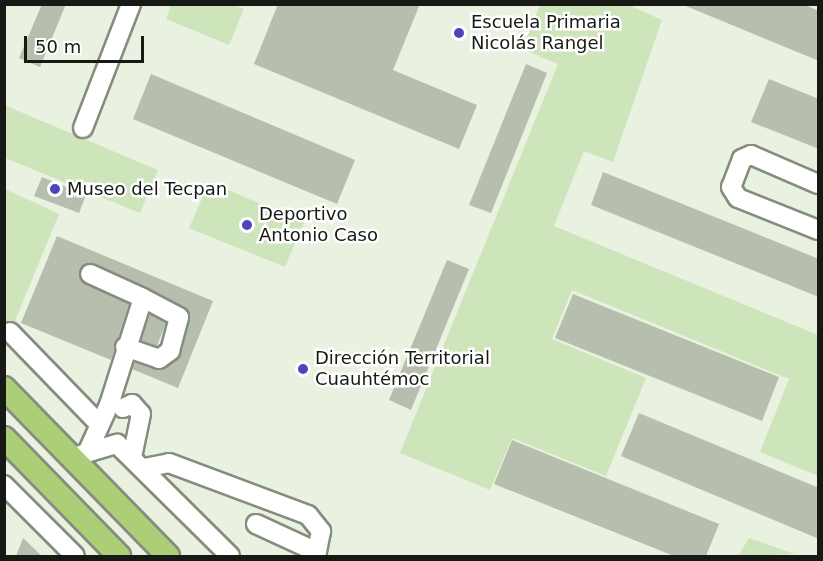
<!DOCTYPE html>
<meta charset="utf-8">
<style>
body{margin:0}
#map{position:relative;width:823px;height:561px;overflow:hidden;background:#e9f2e1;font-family:"DejaVu Sans",sans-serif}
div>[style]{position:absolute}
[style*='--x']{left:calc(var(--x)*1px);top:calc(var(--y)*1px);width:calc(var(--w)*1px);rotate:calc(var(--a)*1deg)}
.green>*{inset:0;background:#cee4ba}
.building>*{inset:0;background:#b6bfae}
.roads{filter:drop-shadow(2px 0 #858d7e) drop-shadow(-2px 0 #858d7e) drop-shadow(0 2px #858d7e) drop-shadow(0 -2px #858d7e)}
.minor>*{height:18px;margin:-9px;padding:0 9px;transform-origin:9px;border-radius:9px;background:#fff}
.major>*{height:22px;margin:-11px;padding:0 11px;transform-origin:11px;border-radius:11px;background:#abce76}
.dots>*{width:16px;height:16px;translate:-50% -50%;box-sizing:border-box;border:3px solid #fff;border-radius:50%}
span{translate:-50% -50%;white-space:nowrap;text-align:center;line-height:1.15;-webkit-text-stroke:5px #fff;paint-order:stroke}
.poi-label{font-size:18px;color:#171a14}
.left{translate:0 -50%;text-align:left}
.frame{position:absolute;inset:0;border:6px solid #171a14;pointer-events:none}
.scale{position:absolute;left:24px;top:36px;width:120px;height:27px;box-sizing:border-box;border:3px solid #171a14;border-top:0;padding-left:8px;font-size:18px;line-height:21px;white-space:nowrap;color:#171a14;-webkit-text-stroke:4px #fff;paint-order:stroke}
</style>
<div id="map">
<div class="green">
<i style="clip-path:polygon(171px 5px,234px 5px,244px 9px,229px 45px,166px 19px)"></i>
<i style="clip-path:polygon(540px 5px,629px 5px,662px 20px,613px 162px,584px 151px,554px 226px,818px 335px,818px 476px,760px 452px,789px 379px,572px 290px,552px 339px,646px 378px,606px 476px,512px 438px,490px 490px,400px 453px,558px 64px,522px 49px)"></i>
<i style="clip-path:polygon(4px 105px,158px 170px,140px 213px,5px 158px)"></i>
<i style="clip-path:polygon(209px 182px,304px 222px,285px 267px,189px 228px)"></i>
<i style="clip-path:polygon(5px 189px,59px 214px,5px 345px)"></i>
<i style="clip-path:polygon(749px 538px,795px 554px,738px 556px)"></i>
</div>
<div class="building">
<i style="clip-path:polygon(42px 4px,66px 4px,40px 67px,19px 58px)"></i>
<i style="clip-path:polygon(278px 4px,420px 4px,393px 70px,477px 105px,459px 149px,254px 64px)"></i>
<i style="clip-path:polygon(681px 4px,803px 4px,819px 11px,819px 61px)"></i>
<i style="clip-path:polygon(526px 64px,547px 73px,491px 213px,469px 205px)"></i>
<i style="clip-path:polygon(151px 74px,355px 160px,337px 204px,133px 119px)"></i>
<i style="clip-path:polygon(769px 79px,819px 99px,819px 149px,751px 122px)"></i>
<i style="clip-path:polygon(603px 172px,819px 259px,819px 297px,591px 205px)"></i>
<i style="clip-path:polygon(42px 177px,86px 195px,79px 213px,34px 196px)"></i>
<i style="clip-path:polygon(57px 236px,213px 301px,178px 388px,132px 369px,134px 362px,161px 370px,177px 360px,190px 320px,188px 311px,95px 264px,80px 269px,81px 281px,129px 304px,111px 360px,21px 323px)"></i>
<i style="clip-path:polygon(447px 260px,469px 269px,411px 410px,389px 400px)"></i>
<i style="clip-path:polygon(573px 294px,779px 377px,762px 421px,555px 338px)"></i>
<i style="clip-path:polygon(150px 314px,166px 323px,157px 346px,141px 341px)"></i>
<i style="clip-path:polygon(639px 413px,819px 488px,819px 539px,621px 456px)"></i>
<i style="clip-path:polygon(512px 440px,719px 524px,706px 556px,674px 556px,494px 484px)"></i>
<i style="clip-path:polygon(23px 538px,42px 556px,16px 556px)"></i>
</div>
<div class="roads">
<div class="minor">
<i style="--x:83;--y:128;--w:133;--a:-68.8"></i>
<i style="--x:818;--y:184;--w:73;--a:-156.6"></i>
<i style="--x:751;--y:155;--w:10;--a:156"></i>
<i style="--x:742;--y:159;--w:30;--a:111"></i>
<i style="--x:731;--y:187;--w:13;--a:58"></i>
<i style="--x:738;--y:198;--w:86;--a:21.8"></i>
<i style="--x:10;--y:332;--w:129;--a:45.9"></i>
<i style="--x:125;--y:347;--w:36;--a:19"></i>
<i style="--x:159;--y:359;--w:14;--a:-36"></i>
<i style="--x:170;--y:351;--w:35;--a:-75"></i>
<i style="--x:179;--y:317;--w:41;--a:-152.2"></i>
<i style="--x:123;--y:408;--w:10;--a:-24"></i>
<i style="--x:132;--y:404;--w:13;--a:48"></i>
<i style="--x:141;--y:414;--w:44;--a:101.8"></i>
<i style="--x:88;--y:451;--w:51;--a:-65.5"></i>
<i style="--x:109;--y:405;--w:112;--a:-72.4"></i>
<i style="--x:143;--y:298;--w:58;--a:-155.6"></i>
<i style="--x:80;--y:455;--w:39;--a:-17"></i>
<i style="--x:117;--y:444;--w:159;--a:44.7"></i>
<i style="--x:144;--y:468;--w:25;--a:-11"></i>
<i style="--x:169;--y:463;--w:148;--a:20.5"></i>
<i style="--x:308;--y:515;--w:21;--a:51"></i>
<i style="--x:321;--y:531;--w:25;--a:101"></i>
<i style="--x:4;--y:485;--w:100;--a:45"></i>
<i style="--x:256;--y:524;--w:67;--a:24.7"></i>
</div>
<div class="major">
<i style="--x:4;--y:388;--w:235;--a:45.7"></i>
<i style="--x:4;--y:438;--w:165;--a:45.7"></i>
</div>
</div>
<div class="dots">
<i style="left:459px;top:33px;background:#4e45bc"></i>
<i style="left:55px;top:189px;background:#4e45bc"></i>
<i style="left:247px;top:225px;background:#4e45bc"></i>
<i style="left:303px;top:369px;background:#4e45bc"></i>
</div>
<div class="poi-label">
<span class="left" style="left:471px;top:33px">Escuela Primaria<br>Nicolás Rangel</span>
<span class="left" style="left:67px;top:189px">Museo del Tecpan</span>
<span class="left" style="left:259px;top:225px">Deportivo<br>Antonio Caso</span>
<span class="left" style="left:315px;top:369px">Dirección Territorial<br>Cuauhtémoc</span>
</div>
<div class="frame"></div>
<div class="scale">50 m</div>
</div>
